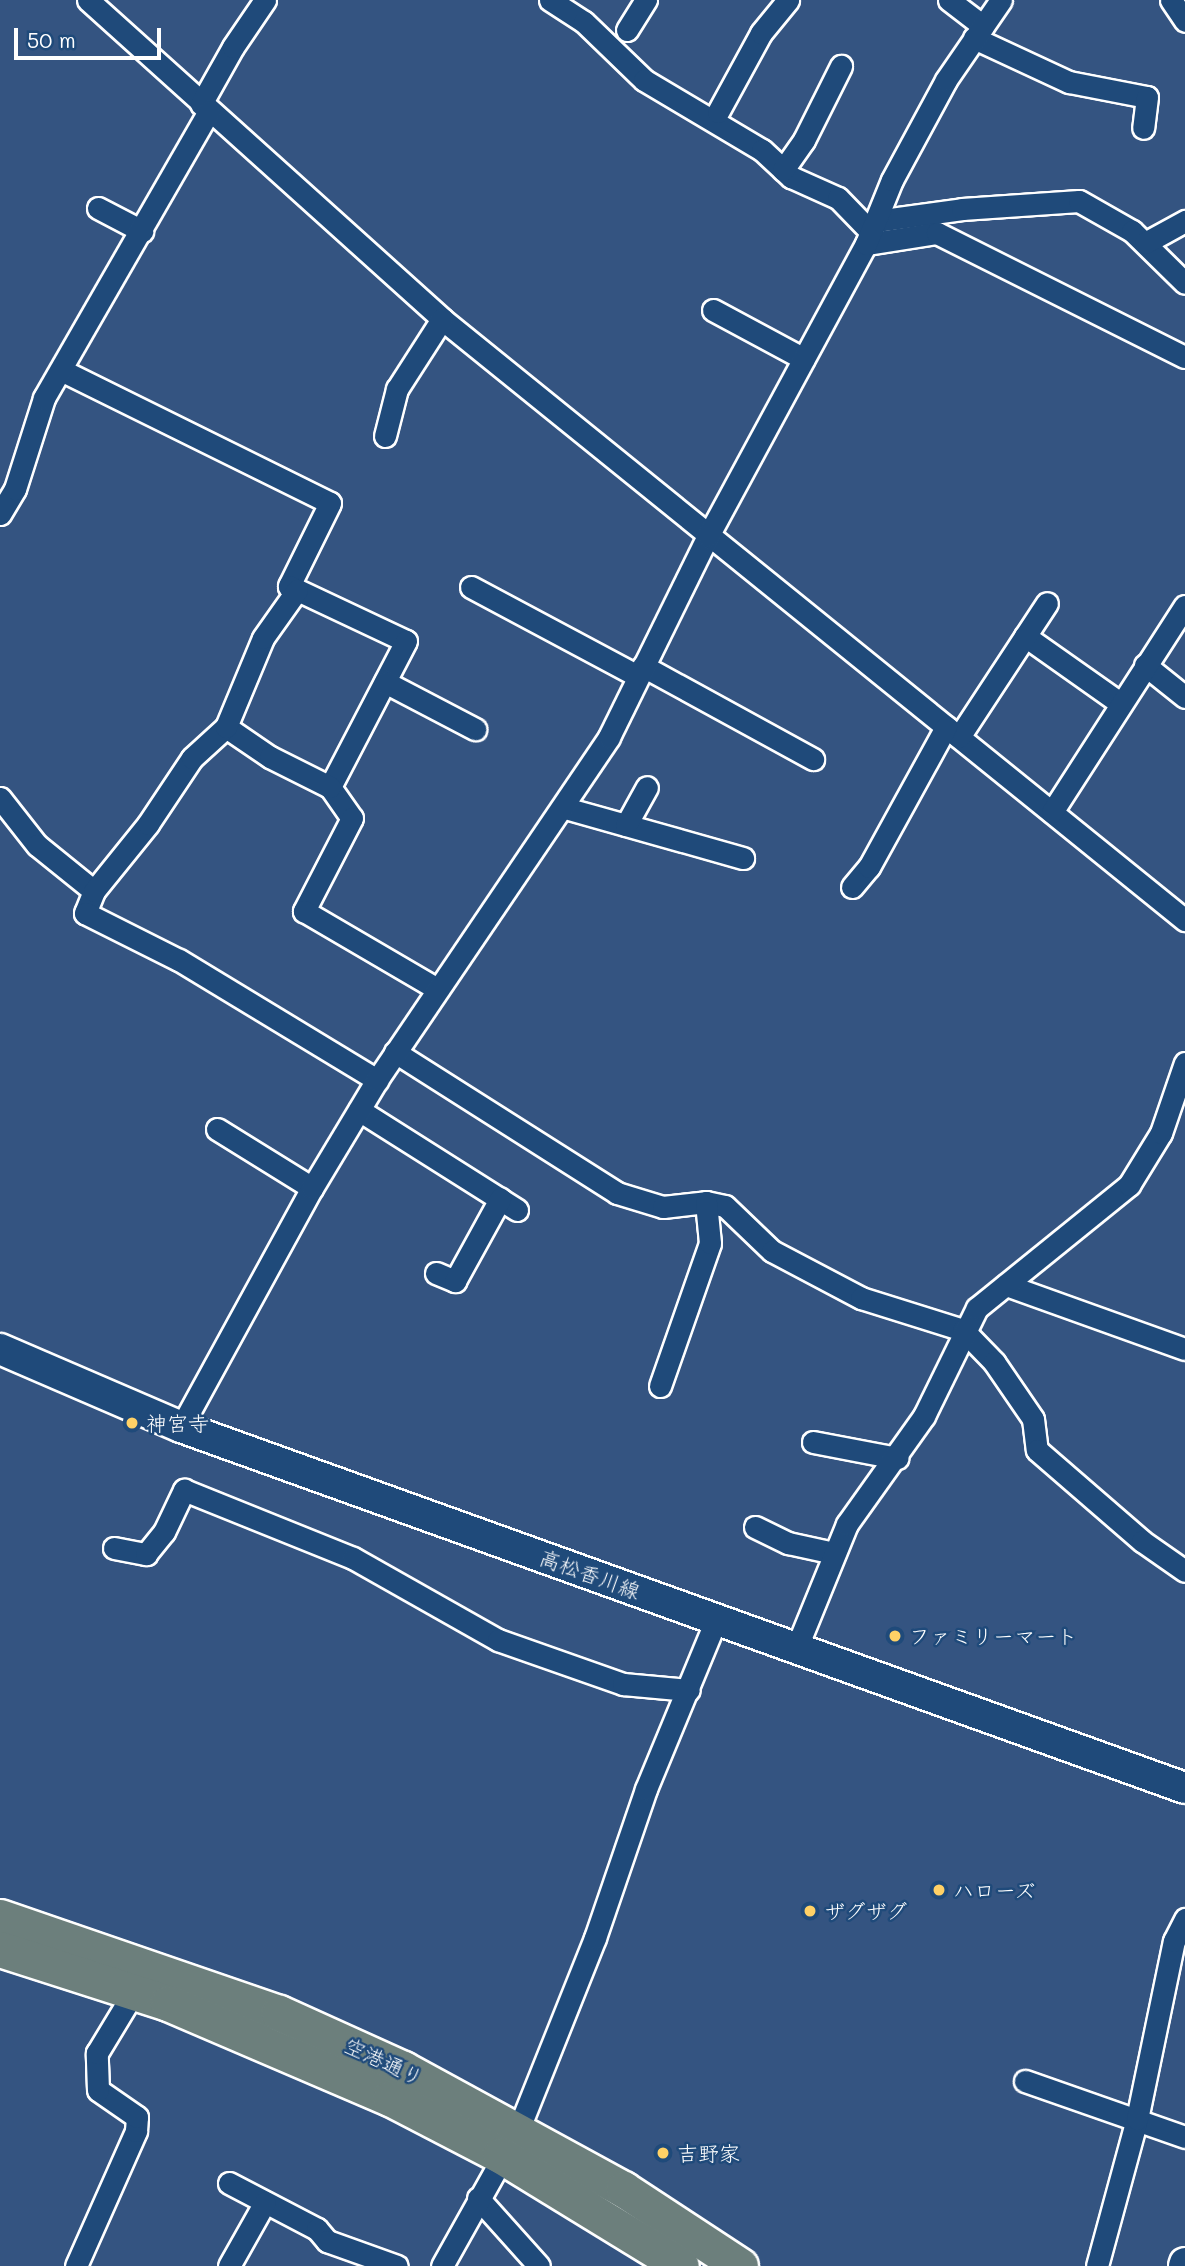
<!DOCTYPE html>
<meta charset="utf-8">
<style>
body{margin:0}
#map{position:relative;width:1185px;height:2266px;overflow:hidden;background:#345481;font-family:Mali,"Klee One",sans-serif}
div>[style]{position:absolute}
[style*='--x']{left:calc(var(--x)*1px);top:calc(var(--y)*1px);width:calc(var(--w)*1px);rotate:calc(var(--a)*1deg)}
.roads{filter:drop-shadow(2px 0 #fff) drop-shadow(-2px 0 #fff) drop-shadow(0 2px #fff) drop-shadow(0 -2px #fff)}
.minor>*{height:21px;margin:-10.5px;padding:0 10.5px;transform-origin:10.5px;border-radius:10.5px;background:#1f4a7a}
.secondary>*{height:30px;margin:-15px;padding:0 15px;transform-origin:15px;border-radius:15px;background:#1f4a7a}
.trunk>*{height:35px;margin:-17.5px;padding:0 17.5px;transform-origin:17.5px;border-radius:17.5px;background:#6c7f7c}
.dots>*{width:19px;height:19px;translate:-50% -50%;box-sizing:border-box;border:4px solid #1f4a7a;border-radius:50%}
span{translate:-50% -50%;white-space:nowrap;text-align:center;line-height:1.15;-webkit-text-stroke:5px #1f4a7a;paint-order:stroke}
.poi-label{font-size:21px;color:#fff}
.left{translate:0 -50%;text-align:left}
.street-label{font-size:21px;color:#fff}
.scale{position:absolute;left:14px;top:28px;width:147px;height:32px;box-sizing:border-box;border:4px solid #fff;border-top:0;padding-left:9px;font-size:21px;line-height:24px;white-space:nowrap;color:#fff;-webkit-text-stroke:5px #1f4a7a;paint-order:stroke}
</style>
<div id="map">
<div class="roads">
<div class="minor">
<i style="--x:88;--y:0;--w:477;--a:42"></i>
<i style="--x:442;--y:319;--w:956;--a:38.97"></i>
<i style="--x:550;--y:0;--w:40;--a:32.9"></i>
<i style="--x:584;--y:22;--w:83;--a:44"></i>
<i style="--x:644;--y:80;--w:137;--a:30.7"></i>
<i style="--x:762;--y:150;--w:40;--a:43"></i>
<i style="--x:791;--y:177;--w:51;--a:24.1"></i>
<i style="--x:838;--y:198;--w:47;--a:45.9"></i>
<i style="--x:949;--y:0;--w:43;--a:37.4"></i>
<i style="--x:1171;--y:0;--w:25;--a:56"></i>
<i style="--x:627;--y:30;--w:36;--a:-58"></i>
<i style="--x:974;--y:38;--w:105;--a:24.9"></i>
<i style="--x:1069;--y:82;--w:79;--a:10.9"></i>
<i style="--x:1147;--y:97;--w:31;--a:97"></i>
<i style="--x:201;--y:104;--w:65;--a:-60.7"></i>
<i style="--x:233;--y:47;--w:57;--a:-55.8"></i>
<i style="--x:718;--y:112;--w:90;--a:-61.4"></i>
<i style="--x:761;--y:33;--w:43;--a:-50.7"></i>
<i style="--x:783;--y:170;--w:37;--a:-55"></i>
<i style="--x:804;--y:140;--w:83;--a:-63.4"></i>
<i style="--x:98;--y:208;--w:50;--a:27.6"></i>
<i style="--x:876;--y:221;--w:87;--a:-7.9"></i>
<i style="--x:962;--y:209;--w:117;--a:-3.9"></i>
<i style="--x:1079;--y:201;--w:61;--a:29.5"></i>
<i style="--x:1132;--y:231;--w:74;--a:44.5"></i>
<i style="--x:1145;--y:243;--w:46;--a:-28.8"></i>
<i style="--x:866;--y:244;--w:72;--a:-8.8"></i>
<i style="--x:937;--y:233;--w:277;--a:26.6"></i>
<i style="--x:713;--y:310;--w:103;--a:28.3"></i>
<i style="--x:61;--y:370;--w:300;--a:26.3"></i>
<i style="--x:330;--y:503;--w:93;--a:116.3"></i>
<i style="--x:289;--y:586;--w:129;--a:25.2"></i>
<i style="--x:406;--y:641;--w:165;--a:117.5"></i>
<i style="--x:330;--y:787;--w:38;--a:55"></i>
<i style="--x:352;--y:818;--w:105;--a:117.3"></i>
<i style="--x:304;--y:911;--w:153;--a:30.3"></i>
<i style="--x:385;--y:436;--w:49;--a:-75.7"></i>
<i style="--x:397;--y:389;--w:83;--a:-57.3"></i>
<i style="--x:0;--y:514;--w:29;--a:-59"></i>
<i style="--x:15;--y:489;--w:96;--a:-72.3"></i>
<i style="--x:44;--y:398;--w:331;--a:-60.1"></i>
<i style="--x:471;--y:587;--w:189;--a:28.1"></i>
<i style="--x:1025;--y:636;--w:116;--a:35.2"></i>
<i style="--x:1145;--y:665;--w:51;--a:38.7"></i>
<i style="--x:643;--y:666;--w:194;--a:28.7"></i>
<i style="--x:385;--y:682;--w:102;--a:27.6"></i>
<i style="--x:226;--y:727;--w:53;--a:34.3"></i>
<i style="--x:270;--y:757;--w:67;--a:26.6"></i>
<i style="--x:959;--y:737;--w:160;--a:-56.7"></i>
<i style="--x:0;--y:798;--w:60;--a:51.8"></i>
<i style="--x:37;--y:845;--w:73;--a:38.9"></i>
<i style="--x:94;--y:891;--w:24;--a:112"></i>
<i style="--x:85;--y:913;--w:105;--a:26.6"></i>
<i style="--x:179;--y:960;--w:232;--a:31.2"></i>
<i style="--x:565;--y:808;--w:185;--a:15.7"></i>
<i style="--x:1052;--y:812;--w:245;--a:-57.2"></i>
<i style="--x:626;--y:825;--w:43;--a:-61.1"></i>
<i style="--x:852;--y:887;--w:26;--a:-50"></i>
<i style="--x:869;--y:867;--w:160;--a:-61.2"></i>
<i style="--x:94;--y:891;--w:86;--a:-51.1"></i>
<i style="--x:148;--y:824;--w:79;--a:-56.3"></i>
<i style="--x:192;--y:758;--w:46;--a:-42.4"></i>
<i style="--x:226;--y:727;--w:96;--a:-67.4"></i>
<i style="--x:263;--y:638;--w:59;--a:-54.7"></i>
<i style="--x:395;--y:1052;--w:263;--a:32.4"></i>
<i style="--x:617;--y:1193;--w:48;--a:16.9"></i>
<i style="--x:663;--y:1207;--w:43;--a:-6.6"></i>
<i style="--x:706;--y:1202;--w:19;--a:12"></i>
<i style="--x:725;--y:1206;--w:65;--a:43.8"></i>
<i style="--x:772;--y:1251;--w:101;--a:27.8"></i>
<i style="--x:861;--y:1298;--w:107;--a:17.4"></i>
<i style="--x:963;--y:1330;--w:45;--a:45.9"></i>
<i style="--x:994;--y:1362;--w:69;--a:55.6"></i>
<i style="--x:1033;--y:1419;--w:31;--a:83"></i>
<i style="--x:1037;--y:1450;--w:139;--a:40.9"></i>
<i style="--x:1142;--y:1541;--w:52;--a:34.9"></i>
<i style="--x:359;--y:1110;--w:187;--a:32.3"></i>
<i style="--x:217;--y:1129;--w:112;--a:31.8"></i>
<i style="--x:436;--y:1273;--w:21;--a:23"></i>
<i style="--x:455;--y:1281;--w:94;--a:-61.2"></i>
<i style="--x:1006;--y:1285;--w:190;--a:19.7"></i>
<i style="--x:660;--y:1386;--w:151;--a:-70.7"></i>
<i style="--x:710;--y:1243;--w:41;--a:-95.6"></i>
<i style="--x:181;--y:1427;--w:273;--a:-61.3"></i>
<i style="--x:312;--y:1188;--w:126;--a:-59"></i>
<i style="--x:377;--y:1080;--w:414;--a:-55.9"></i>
<i style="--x:609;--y:737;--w:224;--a:-63.8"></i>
<i style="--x:708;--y:536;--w:332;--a:-61.6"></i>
<i style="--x:866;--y:244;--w:69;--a:-67.9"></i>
<i style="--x:892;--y:180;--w:114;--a:-61.6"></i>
<i style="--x:946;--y:80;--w:97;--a:-55.5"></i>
<i style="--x:813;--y:1442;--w:86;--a:10.8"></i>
<i style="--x:755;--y:1527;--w:37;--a:26"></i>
<i style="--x:788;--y:1543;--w:47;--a:12.3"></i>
<i style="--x:114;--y:1548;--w:33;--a:11"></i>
<i style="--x:146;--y:1554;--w:28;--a:-51"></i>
<i style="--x:164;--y:1532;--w:47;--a:-64.5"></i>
<i style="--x:184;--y:1490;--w:182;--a:21.9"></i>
<i style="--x:353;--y:1558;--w:167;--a:29.5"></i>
<i style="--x:498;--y:1640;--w:133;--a:19.4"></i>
<i style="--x:623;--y:1684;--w:66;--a:5.2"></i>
<i style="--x:796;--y:1649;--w:135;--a:-67.8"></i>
<i style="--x:847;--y:1524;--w:133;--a:-54.5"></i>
<i style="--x:924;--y:1416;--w:120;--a:-63.9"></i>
<i style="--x:977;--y:1308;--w:196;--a:-39"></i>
<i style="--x:1129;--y:1185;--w:61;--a:-58.4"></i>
<i style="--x:1161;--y:1133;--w:74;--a:-71.1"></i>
<i style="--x:1025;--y:2081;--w:170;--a:19.3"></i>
<i style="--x:229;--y:2183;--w:99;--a:27.6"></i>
<i style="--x:317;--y:2229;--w:16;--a:50"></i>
<i style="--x:327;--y:2241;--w:74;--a:19.7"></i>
<i style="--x:478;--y:2198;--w:91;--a:48.1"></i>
<i style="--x:76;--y:2266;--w:148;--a:-66"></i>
<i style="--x:136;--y:2131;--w:14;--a:-86"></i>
<i style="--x:137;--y:2117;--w:47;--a:-145.3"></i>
<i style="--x:98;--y:2090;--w:37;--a:-92"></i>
<i style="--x:97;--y:2053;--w:71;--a:-58.8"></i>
<i style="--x:229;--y:2266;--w:73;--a:-60.6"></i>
<i style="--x:442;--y:2266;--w:158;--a:-60.8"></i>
<i style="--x:519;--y:2128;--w:205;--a:-68.2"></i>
<i style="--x:595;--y:1938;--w:157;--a:-71.1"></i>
<i style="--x:646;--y:1789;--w:183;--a:-67.5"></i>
<i style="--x:1097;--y:2266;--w:152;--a:-74.8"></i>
<i style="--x:1137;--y:2119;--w:182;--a:-78.3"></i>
<i style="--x:1174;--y:1941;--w:25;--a:-63"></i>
</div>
<div class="secondary">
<i style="--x:0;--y:1349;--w:197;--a:23.3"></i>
<i style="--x:181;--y:1427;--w:1067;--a:19.78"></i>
<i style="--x:1184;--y:2266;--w:3;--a:-72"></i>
</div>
<div class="trunk">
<i style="--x:0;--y:1917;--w:295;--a:19"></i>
<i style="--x:279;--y:2013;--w:136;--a:24.3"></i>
<i style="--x:403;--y:2069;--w:251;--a:28.6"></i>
<i style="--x:623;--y:2189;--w:140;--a:33.3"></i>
<i style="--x:0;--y:1949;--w:176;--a:17.8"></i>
<i style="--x:168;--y:2003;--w:241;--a:23.2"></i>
<i style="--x:390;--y:2098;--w:124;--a:27.4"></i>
<i style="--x:500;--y:2155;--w:212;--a:31.5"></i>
</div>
</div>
<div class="dots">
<i style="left:132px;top:1423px;background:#ffd166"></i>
<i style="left:895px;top:1636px;background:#ffd166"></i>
<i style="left:939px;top:1890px;background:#ffd166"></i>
<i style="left:810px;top:1911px;background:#ffd166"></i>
<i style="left:663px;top:2153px;background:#ffd166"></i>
</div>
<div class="poi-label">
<span class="left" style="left:146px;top:1423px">神宮寺</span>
<span class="left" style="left:909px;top:1636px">ファミリーマート</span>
<span class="left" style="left:953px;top:1890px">ハローズ</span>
<span class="left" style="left:824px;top:1911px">ザグザグ</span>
<span class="left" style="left:677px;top:2153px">吉野家</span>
</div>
<div class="street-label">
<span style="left:590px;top:1574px;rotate:20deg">高松香川線</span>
<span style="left:384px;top:2061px;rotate:25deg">空港通り</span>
</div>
<div class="scale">50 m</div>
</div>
